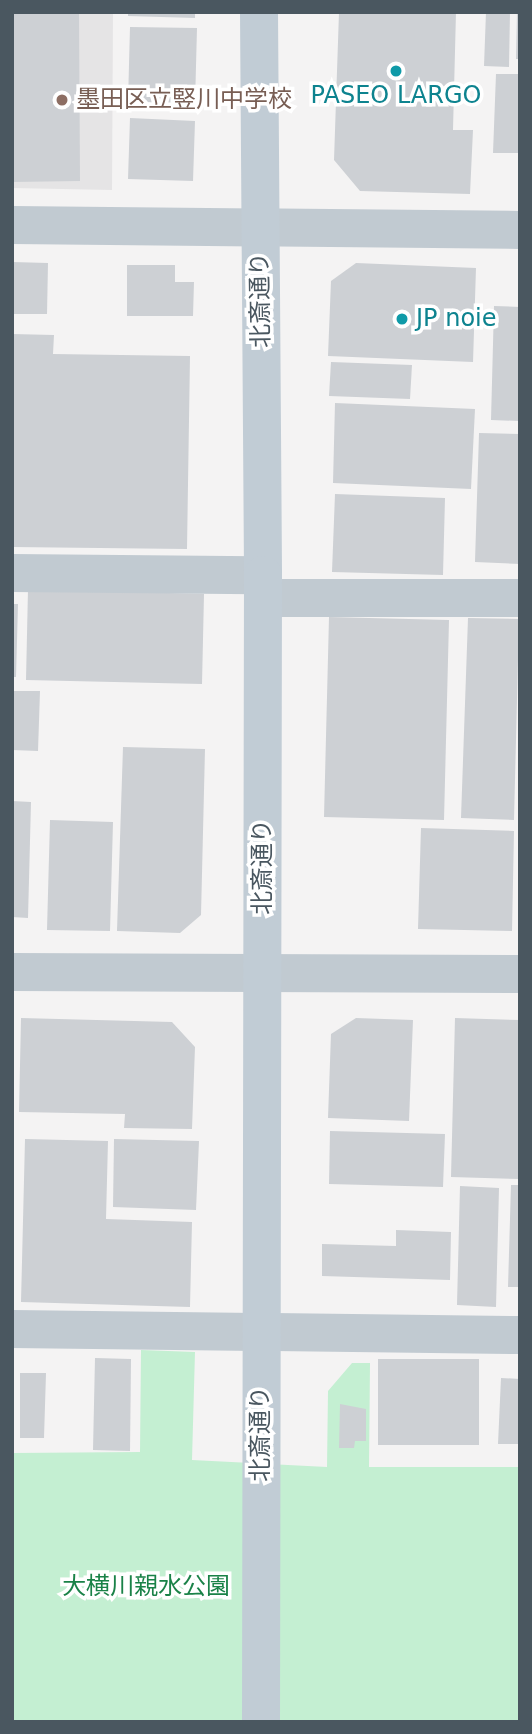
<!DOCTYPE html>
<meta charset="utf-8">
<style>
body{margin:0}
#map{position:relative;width:532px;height:1734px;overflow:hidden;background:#f4f3f3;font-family:"DejaVu Sans","Noto Sans JP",sans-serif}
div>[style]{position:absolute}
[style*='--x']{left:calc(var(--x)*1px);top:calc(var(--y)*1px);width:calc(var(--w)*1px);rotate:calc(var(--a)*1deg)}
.education>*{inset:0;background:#e5e4e5}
.green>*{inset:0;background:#c4efd2}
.building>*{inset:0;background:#cdd0d4}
.street>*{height:38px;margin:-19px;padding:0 19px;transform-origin:19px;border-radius:19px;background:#c1cad1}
.secondary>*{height:38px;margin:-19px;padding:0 19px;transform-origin:19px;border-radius:19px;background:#c1ccd5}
.dots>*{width:19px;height:19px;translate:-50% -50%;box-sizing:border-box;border:4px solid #fff;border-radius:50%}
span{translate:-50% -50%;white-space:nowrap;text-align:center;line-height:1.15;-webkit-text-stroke:7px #fff;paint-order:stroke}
.culture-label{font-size:24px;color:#0d838f}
.left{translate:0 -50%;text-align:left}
.education-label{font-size:24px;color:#785e54}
.street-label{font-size:24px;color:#4a5760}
.park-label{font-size:24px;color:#1a8248}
.frame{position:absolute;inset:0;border:14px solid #4a5760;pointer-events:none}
</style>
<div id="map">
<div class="education">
<i style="clip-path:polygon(12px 12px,113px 12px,112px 190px,12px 188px)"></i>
</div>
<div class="green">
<i style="clip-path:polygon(141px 1350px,195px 1352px,192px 1460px,327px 1467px,328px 1391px,352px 1363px,370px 1363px,369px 1467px,520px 1467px,520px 1722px,12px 1722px,12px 1453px,140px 1452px)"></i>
</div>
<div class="building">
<i style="clip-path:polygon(12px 12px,79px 12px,80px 181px,12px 182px)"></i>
<i style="clip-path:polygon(128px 12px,195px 12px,195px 18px,128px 16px)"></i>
<i style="clip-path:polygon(339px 12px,456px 12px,453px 130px,473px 130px,470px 194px,360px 191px,334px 160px)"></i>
<i style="clip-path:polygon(486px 12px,510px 12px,509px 67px,484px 66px)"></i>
<i style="clip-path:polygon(517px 12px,520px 12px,520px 59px,516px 59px)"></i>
<i style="clip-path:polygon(130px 27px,197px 28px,195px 104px,128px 102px)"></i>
<i style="clip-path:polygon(496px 74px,520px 74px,520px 153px,493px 153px)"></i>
<i style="clip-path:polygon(130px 118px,195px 121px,193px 181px,128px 179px)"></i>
<i style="clip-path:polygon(12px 262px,48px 263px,47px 314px,12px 314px)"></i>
<i style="clip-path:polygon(356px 263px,476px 268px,473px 362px,328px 356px,331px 281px)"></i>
<i style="clip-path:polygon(127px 265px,175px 265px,175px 282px,194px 282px,193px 316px,127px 316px)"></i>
<i style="clip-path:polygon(494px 306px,520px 307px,520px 421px,491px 420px)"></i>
<i style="clip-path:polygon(12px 334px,54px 335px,53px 354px,190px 356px,187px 549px,12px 547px)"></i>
<i style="clip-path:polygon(331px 362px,412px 365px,410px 399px,329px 396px)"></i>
<i style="clip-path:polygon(335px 403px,475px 409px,471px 489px,333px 483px)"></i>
<i style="clip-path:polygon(479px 433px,520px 434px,520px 564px,475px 562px)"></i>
<i style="clip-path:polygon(335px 494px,445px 498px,443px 575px,332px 572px)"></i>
<i style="clip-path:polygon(28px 589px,204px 594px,202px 684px,26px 680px)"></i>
<i style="clip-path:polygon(12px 604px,18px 604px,16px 677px,12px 677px)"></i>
<i style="clip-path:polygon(329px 617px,449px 620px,444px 820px,324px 817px)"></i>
<i style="clip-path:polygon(468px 618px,519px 619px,514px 820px,461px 818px)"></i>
<i style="clip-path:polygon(12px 691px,40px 691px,38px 751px,12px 750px)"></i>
<i style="clip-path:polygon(123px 747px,205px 749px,201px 915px,180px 933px,117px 931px)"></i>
<i style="clip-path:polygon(12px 801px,31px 802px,28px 918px,12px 917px)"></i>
<i style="clip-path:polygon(50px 820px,113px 822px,110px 931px,47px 930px)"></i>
<i style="clip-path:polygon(421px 828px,514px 831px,512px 931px,418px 929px)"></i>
<i style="clip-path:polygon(21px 1018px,172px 1022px,195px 1047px,192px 1129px,124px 1128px,125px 1114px,19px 1112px)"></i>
<i style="clip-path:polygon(356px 1018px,413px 1020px,409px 1121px,328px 1118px,331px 1034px)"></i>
<i style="clip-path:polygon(455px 1018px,520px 1020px,520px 1179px,451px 1177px)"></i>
<i style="clip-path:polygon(330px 1131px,445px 1134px,443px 1187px,329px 1184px)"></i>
<i style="clip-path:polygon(25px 1139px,108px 1141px,106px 1219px,192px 1222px,190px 1307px,21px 1302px)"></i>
<i style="clip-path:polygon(114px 1139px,199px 1141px,196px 1210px,113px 1207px)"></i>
<i style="clip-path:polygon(511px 1185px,520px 1185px,520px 1287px,508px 1287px)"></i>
<i style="clip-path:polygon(460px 1186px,499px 1188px,496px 1307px,457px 1305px)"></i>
<i style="clip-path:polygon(396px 1230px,451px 1232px,450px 1280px,322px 1276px,322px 1244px,396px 1246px)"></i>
<i style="clip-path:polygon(95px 1358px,131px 1359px,130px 1451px,93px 1450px)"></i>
<i style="clip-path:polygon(378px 1359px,479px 1359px,479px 1445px,378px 1445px)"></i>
<i style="clip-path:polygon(20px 1373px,46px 1373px,44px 1438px,20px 1438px)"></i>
<i style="clip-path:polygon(501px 1378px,520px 1379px,520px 1444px,498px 1444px)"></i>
<i style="clip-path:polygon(340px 1404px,366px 1409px,366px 1441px,355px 1441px,354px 1448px,339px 1448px)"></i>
</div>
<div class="street">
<i style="--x:12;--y:225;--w:508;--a:0.56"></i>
<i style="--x:12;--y:573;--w:251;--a:0.5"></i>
<i style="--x:263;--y:598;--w:257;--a:0"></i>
<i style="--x:12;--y:972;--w:508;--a:0.23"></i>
<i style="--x:12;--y:1329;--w:508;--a:0.68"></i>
</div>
<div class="secondary">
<i style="--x:259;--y:12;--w:563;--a:89.59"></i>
<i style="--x:263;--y:575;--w:1147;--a:90.1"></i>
</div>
<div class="dots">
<i style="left:396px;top:71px;background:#0f9aa8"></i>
<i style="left:62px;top:100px;background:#8d6e63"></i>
<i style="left:402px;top:319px;background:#0f9aa8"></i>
</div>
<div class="culture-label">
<span style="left:396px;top:96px">PASEO LARGO</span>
<span class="left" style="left:416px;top:319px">JP noie</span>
</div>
<div class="education-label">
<span class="left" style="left:76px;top:100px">墨田区立竪川中学校</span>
</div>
<div class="street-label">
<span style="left:261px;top:300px;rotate:-91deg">北斎通り</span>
<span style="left:263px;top:867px;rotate:-90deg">北斎通り</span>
<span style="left:261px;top:1434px;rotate:-90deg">北斎通り</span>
</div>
<div class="park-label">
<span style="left:146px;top:1587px">大横川親水公園</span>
</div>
<div class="frame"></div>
</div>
